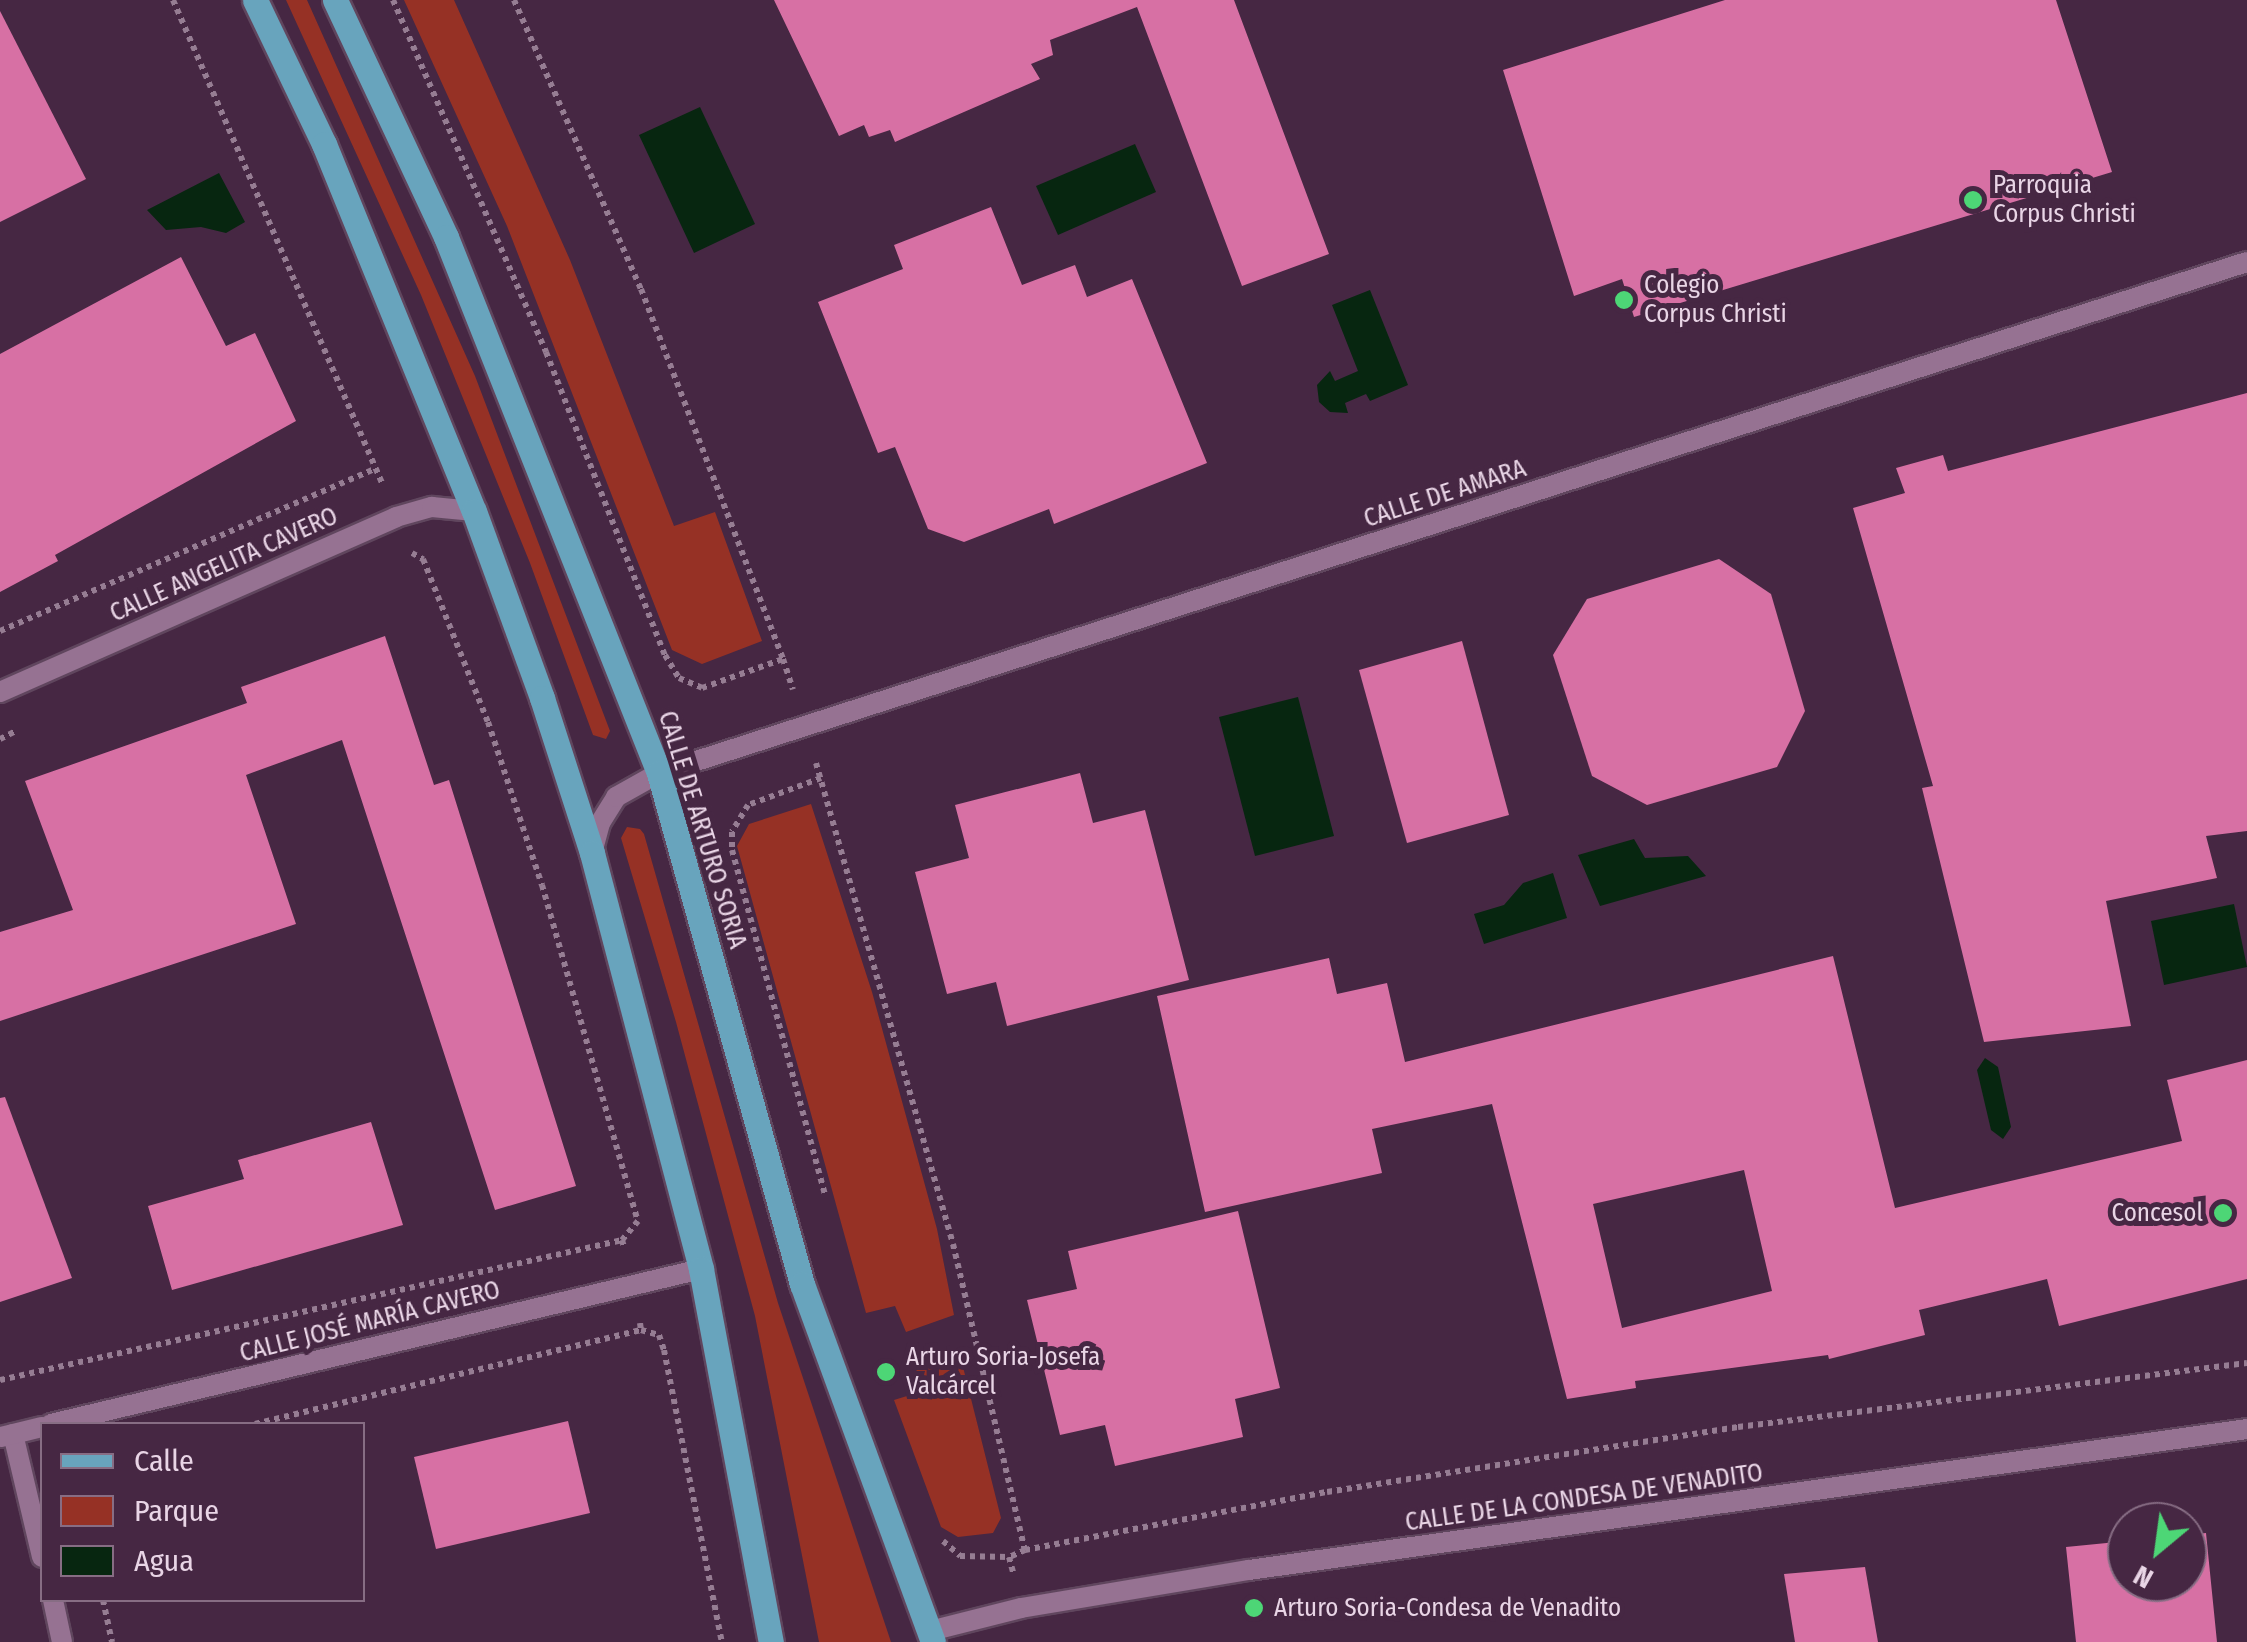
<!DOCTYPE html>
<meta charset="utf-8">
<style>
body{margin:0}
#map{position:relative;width:2247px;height:1642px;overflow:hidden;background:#462743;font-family:"Fira Sans Condensed",sans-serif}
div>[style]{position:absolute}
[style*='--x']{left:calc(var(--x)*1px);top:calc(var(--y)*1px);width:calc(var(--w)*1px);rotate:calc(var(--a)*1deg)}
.green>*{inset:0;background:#963125}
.water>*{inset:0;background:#072610}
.building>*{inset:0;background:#d770a4}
.path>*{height:6px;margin-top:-3px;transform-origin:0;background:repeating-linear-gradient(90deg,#967d93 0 5px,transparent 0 10px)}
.roads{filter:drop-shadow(2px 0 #60465e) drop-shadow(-2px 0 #60465e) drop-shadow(0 2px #60465e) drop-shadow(0 -2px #60465e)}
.street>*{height:20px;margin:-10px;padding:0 10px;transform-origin:10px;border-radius:10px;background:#967292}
.primary>*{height:25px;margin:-12.5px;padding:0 12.5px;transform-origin:12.5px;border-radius:12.5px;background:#68a4bd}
.dots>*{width:28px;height:28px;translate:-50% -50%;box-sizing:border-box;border:5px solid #462743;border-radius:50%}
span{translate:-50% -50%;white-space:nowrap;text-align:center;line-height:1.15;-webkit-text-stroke:10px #462743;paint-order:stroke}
.poi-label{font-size:25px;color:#e9d5e6}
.left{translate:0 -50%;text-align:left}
.right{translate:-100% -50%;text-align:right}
.street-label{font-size:25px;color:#e9d5e6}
.legend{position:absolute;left:40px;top:1422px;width:325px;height:180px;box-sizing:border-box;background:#462743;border:2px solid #876d84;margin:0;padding:12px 18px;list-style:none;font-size:30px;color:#e9d5e6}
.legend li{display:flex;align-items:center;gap:20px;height:50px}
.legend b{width:50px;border:2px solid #876d84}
.north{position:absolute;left:2107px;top:1502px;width:100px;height:100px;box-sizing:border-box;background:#462743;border:2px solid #876d84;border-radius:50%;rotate:209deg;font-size:28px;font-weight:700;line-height:40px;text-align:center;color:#e9d5e6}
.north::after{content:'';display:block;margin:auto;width:35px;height:45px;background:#4dd676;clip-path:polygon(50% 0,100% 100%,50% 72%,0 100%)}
</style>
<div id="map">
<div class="green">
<i style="clip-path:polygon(286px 0,307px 0,475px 376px,610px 731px,606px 739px,593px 735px,530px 563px,421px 295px)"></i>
<i style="clip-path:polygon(404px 0,454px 0,570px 260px,674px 526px,715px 512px,762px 641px,702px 664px,672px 650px,507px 226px)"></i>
<i style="clip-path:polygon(811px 804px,872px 992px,937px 1229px,954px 1315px,906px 1332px,895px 1306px,866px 1313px,737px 846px,749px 824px)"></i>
<i style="clip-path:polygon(627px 827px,640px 829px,644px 834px,778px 1303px,891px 1642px,819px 1642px,755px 1316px,676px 1022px,621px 838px)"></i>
<i style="clip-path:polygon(960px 1355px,1001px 1518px,993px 1533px,958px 1537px,941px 1527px,894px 1400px,920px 1392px,916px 1367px)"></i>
</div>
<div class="water">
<i style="clip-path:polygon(700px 107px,755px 224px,694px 253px,639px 135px)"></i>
<i style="clip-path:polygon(1135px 144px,1156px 192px,1058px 235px,1036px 186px)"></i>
<i style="clip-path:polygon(219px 173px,245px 222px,226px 233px,201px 227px,166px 230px,147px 210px)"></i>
<i style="clip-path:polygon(1370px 290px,1408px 385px,1370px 401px,1366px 394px,1345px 403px,1348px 413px,1330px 412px,1319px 402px,1317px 385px,1330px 371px,1335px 381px,1358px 371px,1332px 305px)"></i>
<i style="clip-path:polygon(1298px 697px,1334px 836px,1255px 856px,1219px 717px)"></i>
<i style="clip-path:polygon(1634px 839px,1645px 858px,1688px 856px,1706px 876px,1600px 906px,1578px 855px)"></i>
<i style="clip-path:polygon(1553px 873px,1567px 918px,1484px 944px,1474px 914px,1504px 905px,1523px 883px)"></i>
<i style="clip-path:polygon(2234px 904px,2247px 967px,2164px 985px,2151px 921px)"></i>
<i style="clip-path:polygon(1985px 1058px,1998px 1067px,2011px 1127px,2003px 1139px,1991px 1130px,1977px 1070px)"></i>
</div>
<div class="building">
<i style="clip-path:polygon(774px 0,1234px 0,1329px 254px,1242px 286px,1137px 7px,1050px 40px,1053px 55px,1031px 64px,1040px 79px,895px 142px,890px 130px,869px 137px,864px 125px,839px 136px)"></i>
<i style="clip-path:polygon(1725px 0,2056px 0,2112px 172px,1634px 317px,1622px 279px,1574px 296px,1503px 70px)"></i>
<i style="clip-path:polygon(0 11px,86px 179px,0 222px)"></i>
<i style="clip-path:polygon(991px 207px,1022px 285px,1075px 265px,1087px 297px,1132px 279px,1207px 463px,1054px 524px,1049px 509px,964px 542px,928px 529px,895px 447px,878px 453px,818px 302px,903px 269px,894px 245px)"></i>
<i style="clip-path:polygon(181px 257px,226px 346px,255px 333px,296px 421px,55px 555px,58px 561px,0 592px,0 354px)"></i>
<i style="clip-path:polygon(2247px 393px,2247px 831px,2206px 836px,2217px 878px,2106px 901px,2131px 1026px,1984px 1042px,1922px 788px,1933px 786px,1853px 508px,1905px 493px,1896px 468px,1943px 455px,1948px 471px)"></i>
<i style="clip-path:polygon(1719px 559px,1771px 594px,1805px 711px,1777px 767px,1647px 805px,1592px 776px,1553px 655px,1587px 599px)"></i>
<i style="clip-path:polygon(385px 636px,434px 785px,449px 780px,576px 1186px,495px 1210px,342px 740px,246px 775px,296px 924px,0 1021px,0 932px,73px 910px,25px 781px,247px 703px,241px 687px)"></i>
<i style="clip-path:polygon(1462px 641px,1509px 815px,1407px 843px,1359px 670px)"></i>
<i style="clip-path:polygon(1080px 773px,1093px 823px,1145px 810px,1189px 980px,1007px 1026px,996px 982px,947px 994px,915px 872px,969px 858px,955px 805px)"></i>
<i style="clip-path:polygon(evenodd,1833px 956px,1895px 1208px,2182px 1141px,2167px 1080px,2247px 1060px,2247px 1279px,2059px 1326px,2047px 1279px,1919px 1310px,1925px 1335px,1829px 1359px,1828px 1355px,1635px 1381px,1636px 1388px,1567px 1399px,1492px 1104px,1372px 1129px,1382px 1173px,1205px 1212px,1157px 996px,1329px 958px,1337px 994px,1387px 983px,1405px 1062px,1833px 956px,1744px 1170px,1772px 1291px,1622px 1328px,1593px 1204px,1744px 1170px)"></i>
<i style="clip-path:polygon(5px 1097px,72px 1278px,0 1302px,0 1098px)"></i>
<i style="clip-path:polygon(371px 1122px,403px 1225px,172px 1290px,148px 1206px,244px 1179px,238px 1160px)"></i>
<i style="clip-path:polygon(1238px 1211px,1280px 1388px,1235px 1399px,1243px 1437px,1115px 1466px,1105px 1425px,1060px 1435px,1027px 1300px,1077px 1289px,1068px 1251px)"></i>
<i style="clip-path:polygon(568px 1421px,590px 1513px,436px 1549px,414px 1457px)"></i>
<i style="clip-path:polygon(2206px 1533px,2217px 1642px,2076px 1642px,2066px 1547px,2127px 1541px,2127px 1582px,2187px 1582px,2187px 1535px)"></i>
<i style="clip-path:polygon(1865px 1567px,1878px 1642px,1795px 1642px,1784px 1574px)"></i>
</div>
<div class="path">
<i style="--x:173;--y:0;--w:526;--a:66.6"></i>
<i style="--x:393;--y:0;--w:384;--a:66.5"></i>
<i style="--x:546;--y:352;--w:326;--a:68.6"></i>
<i style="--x:665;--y:655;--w:27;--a:59"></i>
<i style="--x:679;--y:678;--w:25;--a:23"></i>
<i style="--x:702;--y:688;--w:86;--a:-19.7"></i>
<i style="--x:783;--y:659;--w:32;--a:72"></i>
<i style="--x:514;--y:0;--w:316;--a:66.3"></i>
<i style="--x:641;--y:289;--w:396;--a:69"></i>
<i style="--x:412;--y:553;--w:13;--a:29"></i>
<i style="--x:423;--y:559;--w:175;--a:68.3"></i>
<i style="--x:488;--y:722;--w:172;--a:71.7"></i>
<i style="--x:542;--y:885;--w:349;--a:74.1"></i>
<i style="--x:638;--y:1221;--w:25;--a:130"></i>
<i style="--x:622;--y:1240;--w:7;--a:74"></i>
<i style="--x:0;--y:631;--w:410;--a:-23.4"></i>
<i style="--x:0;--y:739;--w:18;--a:-27"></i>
<i style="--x:816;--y:763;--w:500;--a:74.1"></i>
<i style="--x:953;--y:1244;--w:314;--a:76.8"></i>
<i style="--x:1025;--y:1550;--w:17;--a:156"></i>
<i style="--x:1009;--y:1557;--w:16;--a:75"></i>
<i style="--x:821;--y:778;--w:78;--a:159.7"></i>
<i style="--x:748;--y:805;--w:31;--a:121"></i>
<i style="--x:732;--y:832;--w:18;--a:90"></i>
<i style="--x:732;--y:850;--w:356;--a:74.9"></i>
<i style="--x:640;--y:1323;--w:7;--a:82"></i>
<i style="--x:641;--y:1330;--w:19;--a:16"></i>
<i style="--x:659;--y:1335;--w:16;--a:72"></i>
<i style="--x:664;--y:1350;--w:298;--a:78.8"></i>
<i style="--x:0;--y:1380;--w:638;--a:-12.68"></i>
<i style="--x:255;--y:1424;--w:397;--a:-13.7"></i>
<i style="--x:943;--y:1541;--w:23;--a:41"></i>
<i style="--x:960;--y:1556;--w:49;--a:1.2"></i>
<i style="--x:1025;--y:1550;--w:308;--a:-10.9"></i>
<i style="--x:1327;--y:1492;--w:416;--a:-9"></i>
<i style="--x:1738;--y:1427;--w:513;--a:-7.17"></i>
<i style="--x:103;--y:1600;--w:43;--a:77.9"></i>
</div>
<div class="roads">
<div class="street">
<i style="--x:0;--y:692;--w:433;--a:-23.8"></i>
<i style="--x:396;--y:517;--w:37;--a:-16"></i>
<i style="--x:432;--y:507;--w:42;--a:5.4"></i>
<i style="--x:592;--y:853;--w:31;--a:-75"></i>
<i style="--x:600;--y:823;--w:31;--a:-58"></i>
<i style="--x:616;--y:797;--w:49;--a:-29.2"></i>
<i style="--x:659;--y:773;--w:1668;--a:-17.84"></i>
<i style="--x:51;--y:1424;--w:668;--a:-13.41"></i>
<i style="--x:13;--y:1434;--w:126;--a:76.7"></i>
<i style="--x:1;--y:1437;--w:42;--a:-13.7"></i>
<i style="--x:53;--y:1600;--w:43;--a:77.9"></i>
<i style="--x:930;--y:1631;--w:94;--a:-14.2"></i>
<i style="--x:1021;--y:1608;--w:231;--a:-9.5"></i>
<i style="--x:1249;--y:1570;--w:1008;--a:-8.04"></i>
</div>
<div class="primary">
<i style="--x:255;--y:0;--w:160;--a:64.4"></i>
<i style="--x:324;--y:144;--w:396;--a:67.8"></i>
<i style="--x:474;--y:511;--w:199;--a:70"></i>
<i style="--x:542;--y:698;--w:163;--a:72.1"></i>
<i style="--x:592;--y:853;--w:430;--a:75.3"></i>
<i style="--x:701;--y:1269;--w:380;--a:79.4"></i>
<i style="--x:335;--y:0;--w:262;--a:64.9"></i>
<i style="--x:446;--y:237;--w:577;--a:68.33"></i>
<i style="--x:659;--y:773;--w:531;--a:74.37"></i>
<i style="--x:802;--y:1284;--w:381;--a:69.9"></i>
</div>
</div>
<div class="dots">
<i style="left:1973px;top:200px;background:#4dd676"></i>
<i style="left:1624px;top:300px;background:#4dd676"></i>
<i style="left:2223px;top:1213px;background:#4dd676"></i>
<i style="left:886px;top:1372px;background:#4dd676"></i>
<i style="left:1254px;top:1608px;background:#4dd676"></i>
</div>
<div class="poi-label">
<span class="left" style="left:1993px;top:200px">Parroquia<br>Corpus Christi</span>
<span class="left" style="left:1644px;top:300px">Colegio<br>Corpus Christi</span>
<span class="right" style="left:2203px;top:1213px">Concesol</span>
<span class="left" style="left:906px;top:1372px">Arturo Soria-Josefa<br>Valcárcel</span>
<span class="left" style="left:1274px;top:1608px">Arturo Soria-Condesa de Venadito</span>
</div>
<div class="street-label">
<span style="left:1445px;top:494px;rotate:-18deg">CALLE DE AMARA</span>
<span style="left:224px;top:565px;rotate:-24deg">CALLE ANGELITA CAVERO</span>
<span style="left:702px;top:830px;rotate:73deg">CALLE DE ARTURO SORIA</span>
<span style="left:370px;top:1322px;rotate:-14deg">CALLE JOSÉ MARÍA CAVERO</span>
<span style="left:1584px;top:1498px;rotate:-8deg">CALLE DE LA CONDESA DE VENADITO</span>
</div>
<ul class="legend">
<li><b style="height:12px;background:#68a4bd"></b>Calle</li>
<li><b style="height:28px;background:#963125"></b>Parque</li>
<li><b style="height:28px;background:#072610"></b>Agua</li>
</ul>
<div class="north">N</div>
</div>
